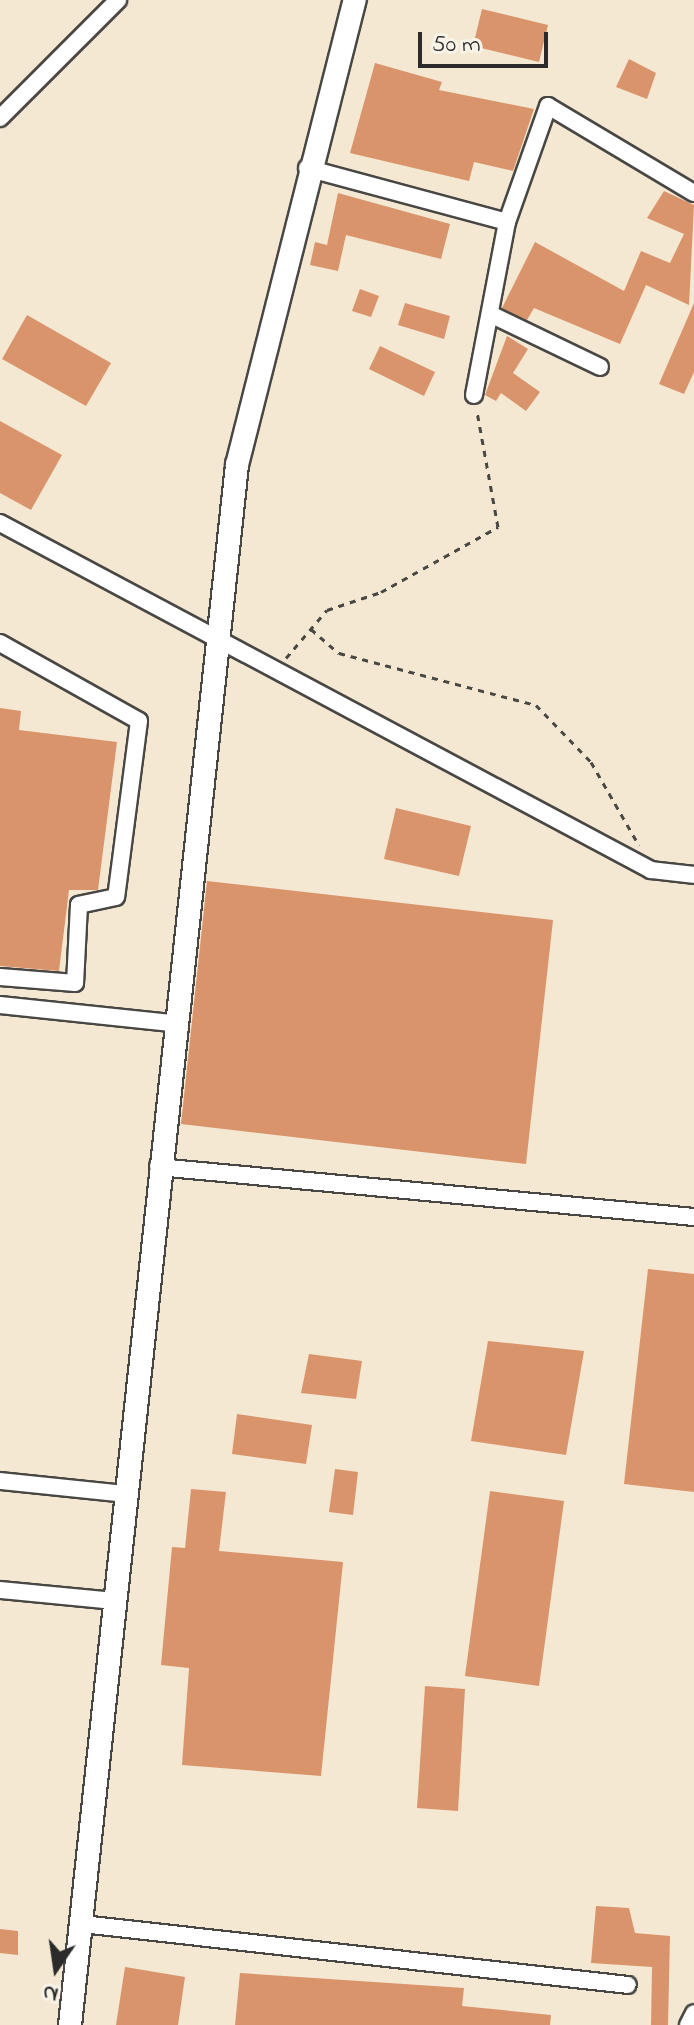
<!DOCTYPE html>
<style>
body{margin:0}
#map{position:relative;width:694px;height:2025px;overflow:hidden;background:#f4e8d2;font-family:"Indie Flower",sans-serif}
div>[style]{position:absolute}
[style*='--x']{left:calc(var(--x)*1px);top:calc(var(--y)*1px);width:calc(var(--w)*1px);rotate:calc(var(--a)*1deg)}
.building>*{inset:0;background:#da946c}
.path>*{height:3px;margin-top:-1.5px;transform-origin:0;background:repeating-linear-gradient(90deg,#494744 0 6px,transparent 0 12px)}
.roads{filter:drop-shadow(2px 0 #494744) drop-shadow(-2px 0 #494744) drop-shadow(0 2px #494744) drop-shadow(0 -2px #494744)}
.minor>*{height:16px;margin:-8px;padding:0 8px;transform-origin:8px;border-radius:8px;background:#fff}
.major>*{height:22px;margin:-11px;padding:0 11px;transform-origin:11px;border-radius:11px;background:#fff}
span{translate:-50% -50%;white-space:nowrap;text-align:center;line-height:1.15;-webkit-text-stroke:8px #f7f3e8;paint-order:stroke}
.north{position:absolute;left:16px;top:1929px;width:80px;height:80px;-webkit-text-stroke:6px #f7f3e8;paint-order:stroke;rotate:193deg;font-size:22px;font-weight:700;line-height:32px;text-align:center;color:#2b2b2b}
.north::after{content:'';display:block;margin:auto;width:28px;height:36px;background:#2b2b2b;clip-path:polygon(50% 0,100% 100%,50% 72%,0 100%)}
.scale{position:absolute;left:418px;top:32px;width:130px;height:36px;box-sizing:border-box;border:4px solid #2b2b2b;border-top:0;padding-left:10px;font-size:24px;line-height:28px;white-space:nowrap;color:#2b2b2b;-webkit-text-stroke:6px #f7f3e8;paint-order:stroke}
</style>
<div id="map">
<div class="building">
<i style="clip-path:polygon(482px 9px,548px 25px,539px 62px,473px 46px)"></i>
<i style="clip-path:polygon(629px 59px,656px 73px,647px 99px,616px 87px)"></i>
<i style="clip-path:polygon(375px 63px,442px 82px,439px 90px,534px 109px,513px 171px,474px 162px,469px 181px,350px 153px)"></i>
<i style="clip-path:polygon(664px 191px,694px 205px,689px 305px,646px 285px,620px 344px,534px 308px,527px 320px,502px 308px,535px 242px,624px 291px,641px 251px,670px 263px,684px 234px,647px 218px)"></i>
<i style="clip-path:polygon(338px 193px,450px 224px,441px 259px,346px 235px,338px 271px,310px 265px,315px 242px,327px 245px)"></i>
<i style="clip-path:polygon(360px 289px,379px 296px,371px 317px,352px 311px)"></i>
<i style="clip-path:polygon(405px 303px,450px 316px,444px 339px,398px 325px)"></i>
<i style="clip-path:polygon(694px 303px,694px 372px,684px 394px,659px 384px)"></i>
<i style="clip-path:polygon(27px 315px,111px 363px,86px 406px,2px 359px)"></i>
<i style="clip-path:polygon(507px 336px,528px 349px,513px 373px,540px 392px,526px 411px,501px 393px,496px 401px,485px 395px)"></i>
<i style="clip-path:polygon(380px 346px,435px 372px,424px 396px,369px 369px)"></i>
<i style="clip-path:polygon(0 421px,62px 455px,31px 510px,0 493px)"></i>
<i style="clip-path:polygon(0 708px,21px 711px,19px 730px,117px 742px,98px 890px,69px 890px,59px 971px,0 966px)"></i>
<i style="clip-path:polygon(396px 808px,471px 826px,459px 876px,384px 859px)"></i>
<i style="clip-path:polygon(207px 881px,553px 920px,526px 1164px,181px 1124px)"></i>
<i style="clip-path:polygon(648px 1269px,694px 1274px,694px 1492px,624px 1484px)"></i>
<i style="clip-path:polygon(488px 1341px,584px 1351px,566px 1455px,471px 1441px)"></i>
<i style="clip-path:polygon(309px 1354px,362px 1361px,356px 1399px,301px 1393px)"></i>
<i style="clip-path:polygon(237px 1414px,312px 1425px,306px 1464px,232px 1454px)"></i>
<i style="clip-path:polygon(335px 1469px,358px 1472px,353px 1515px,329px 1512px)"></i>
<i style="clip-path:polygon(191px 1489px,226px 1492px,219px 1551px,343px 1562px,321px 1776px,182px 1765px,189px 1668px,161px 1665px,172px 1547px,185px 1548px)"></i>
<i style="clip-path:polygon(490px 1491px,564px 1501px,539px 1686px,465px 1676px)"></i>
<i style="clip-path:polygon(425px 1686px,465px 1689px,458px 1811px,417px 1808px)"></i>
<i style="clip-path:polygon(596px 1906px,629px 1908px,635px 1933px,670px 1936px,668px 2025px,651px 2025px,652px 1967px,591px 1963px)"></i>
<i style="clip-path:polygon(0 1929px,18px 1931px,18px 1955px,0 1953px)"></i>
<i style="clip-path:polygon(125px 1967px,185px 1977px,178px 2025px,116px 2025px)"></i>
<i style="clip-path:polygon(240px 1973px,464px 1988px,462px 2006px,551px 2015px,550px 2025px,235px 2025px)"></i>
</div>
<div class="path">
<i style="--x:311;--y:629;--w:37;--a:41"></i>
<i style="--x:339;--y:653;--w:204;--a:14.8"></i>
<i style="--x:536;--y:705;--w:79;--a:46"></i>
<i style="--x:591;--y:762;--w:96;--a:60"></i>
<i style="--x:286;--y:658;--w:63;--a:-49.5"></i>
<i style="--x:327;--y:610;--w:57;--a:-18.4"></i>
<i style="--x:381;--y:592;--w:134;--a:-29.1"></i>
<i style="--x:498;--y:527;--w:118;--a:-100.3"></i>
</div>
<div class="roads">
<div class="minor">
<i style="--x:0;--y:118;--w:167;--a:-45"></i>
<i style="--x:307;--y:168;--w:207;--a:15.1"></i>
<i style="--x:507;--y:222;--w:123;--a:-70.5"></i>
<i style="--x:548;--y:106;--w:170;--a:30.8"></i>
<i style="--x:490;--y:314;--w:122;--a:25.7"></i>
<i style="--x:474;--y:395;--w:176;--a:-79.2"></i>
<i style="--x:0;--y:523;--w:738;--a:28.06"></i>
<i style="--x:651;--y:870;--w:43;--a:6.6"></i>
<i style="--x:0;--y:643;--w:159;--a:29.3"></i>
<i style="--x:139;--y:721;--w:177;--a:97.4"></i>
<i style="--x:116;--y:897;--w:38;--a:168"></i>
<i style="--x:79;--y:905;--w:78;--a:92.9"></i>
<i style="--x:75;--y:983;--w:75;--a:-175.4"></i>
<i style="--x:0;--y:1005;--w:172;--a:6"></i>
<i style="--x:158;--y:1167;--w:538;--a:5.33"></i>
<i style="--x:0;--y:1481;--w:127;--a:5.9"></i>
<i style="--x:0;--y:1590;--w:115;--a:5.5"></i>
<i style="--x:82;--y:1924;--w:549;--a:6.37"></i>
<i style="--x:688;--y:2025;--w:13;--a:-63"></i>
</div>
<div class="major">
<i style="--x:70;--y:2025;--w:1569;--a:-83.89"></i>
<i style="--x:237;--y:465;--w:480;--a:-75.8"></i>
</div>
</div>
<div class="north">N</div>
<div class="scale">50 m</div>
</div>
